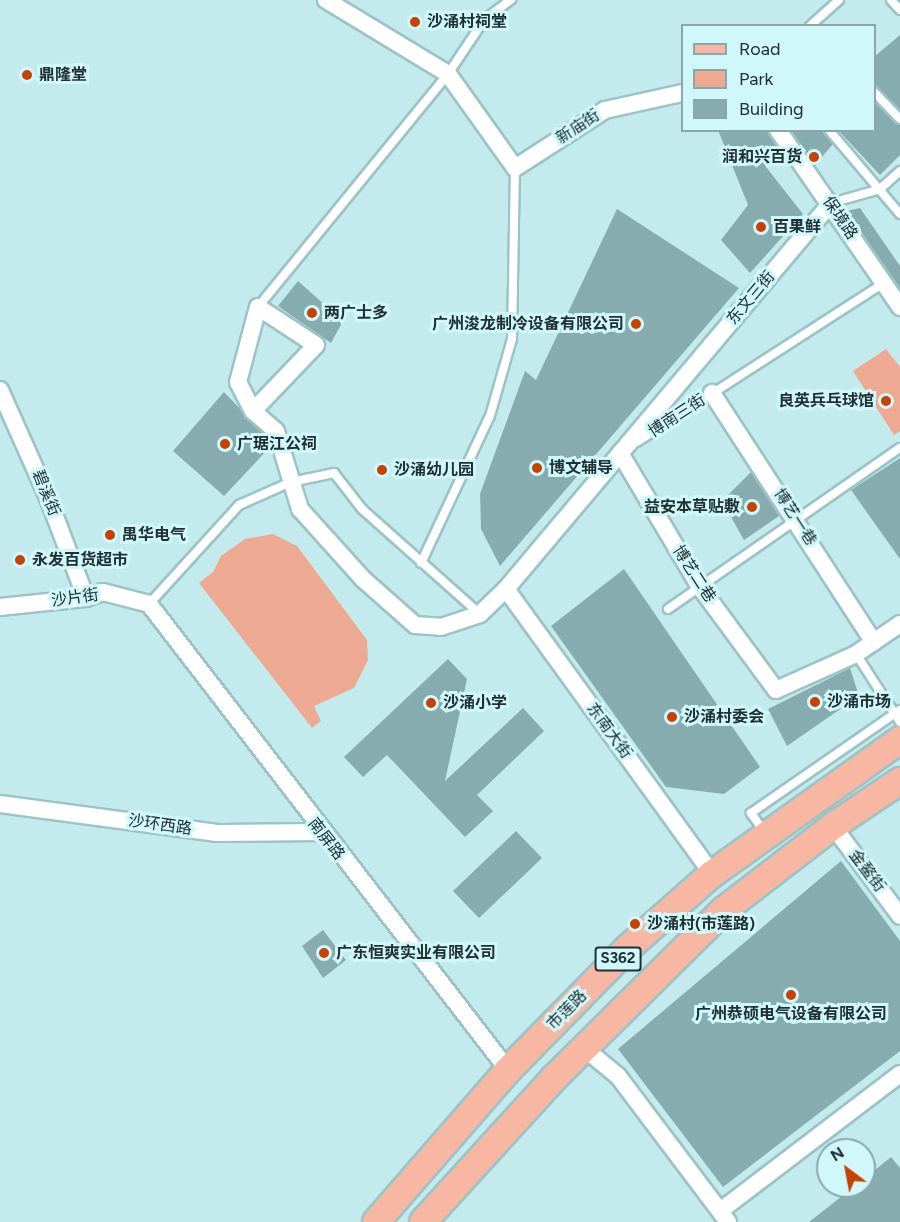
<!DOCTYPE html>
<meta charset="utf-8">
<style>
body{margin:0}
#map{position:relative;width:900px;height:1222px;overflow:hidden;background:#c3ebee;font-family:Figtree,"Noto Sans SC",sans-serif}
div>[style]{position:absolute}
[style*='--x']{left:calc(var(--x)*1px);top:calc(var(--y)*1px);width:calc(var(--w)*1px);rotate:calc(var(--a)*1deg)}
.green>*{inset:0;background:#eea992}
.building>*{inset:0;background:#86acaf}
.roads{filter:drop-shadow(2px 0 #9cc3c6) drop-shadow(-2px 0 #9cc3c6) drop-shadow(0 2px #9cc3c6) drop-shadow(0 -2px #9cc3c6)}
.lane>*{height:8px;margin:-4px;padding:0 4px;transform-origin:4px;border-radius:4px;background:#fff}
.street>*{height:16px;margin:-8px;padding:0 8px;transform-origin:8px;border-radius:8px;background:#fff}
.primary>*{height:26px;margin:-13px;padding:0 13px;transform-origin:13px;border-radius:13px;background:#f7b7a2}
.dots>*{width:16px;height:16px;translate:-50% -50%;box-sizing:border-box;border:3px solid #d0f8fb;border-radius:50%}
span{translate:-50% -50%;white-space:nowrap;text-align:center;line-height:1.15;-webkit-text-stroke:6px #d0f8fb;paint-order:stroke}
.shield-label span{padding:2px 4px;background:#d0f8fb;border:2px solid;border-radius:4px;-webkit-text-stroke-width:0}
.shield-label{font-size:15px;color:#213032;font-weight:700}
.poi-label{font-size:16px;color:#213032;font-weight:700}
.left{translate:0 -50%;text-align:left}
.right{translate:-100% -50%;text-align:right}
.street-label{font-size:16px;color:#213032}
.legend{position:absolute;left:681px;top:24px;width:195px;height:108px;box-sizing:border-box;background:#d0f8fb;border:2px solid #8aa8ab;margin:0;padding:8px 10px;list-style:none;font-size:18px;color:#213032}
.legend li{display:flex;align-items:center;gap:12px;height:30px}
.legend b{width:30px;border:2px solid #8aa8ab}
.north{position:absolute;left:816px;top:1138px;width:60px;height:60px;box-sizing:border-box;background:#d0f8fb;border:2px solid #8aa8ab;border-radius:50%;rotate:328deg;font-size:16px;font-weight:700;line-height:24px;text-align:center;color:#213032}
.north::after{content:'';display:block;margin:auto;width:21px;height:27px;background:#c74100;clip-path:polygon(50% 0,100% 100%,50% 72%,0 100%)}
</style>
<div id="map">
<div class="green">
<i style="clip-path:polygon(886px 349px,900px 367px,900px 431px,894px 435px,853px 371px)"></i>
<i style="clip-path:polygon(273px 534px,297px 546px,367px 640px,368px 660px,354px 688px,314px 706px,321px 721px,312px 728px,199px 583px,213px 572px,221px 556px,245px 539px)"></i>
</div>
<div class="building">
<i style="clip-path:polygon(900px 35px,900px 110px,874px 86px,874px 57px)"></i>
<i style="clip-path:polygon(874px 102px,900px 125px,900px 155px,880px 175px,838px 130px,874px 130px)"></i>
<i style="clip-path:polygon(718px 130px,768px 130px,780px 152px,766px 167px,803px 214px,750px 273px,721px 240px,748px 205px)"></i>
<i style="clip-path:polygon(791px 130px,823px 130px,833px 144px,815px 165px)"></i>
<i style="clip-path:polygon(860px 208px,900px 266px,900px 288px,847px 211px)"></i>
<i style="clip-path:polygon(617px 209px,739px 288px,500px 566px,481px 529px,480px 494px,525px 371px,536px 380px)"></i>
<i style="clip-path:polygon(298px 281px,343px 321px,331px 343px,278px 306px)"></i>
<i style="clip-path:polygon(224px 392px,267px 437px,270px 447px,224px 496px,173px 451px)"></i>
<i style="clip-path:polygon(900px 458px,900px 559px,851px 490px)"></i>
<i style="clip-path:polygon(751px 472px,779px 516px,744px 540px,722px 501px)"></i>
<i style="clip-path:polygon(624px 569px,760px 767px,724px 794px,666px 787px,551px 626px)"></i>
<i style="clip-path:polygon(448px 659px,467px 679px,445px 781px,523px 708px,544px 731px,477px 795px,493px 811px,465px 837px,387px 755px,363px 777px,344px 757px)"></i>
<i style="clip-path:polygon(850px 668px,859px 696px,787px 746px,768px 709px)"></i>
<i style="clip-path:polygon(516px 831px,542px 858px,479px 918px,453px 891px)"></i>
<i style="clip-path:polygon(841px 861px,900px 941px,900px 1051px,723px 1187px,618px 1049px)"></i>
<i style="clip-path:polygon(323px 930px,346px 960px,323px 978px,302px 946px)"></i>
<i style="clip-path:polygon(891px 1157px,900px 1168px,900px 1222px,809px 1222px,855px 1186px,864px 1186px,864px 1179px)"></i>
</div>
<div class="roads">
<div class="lane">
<i style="--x:891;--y:0;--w:13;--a:48"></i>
<i style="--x:810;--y:26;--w:39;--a:-42"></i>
<i style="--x:874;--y:92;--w:37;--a:46"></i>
<i style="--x:829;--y:130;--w:110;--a:49.8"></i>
<i style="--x:831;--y:203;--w:51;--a:-15.9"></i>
<i style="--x:880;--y:189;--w:27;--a:-42"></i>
<i style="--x:258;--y:307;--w:301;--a:-50.8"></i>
<i style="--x:448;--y:74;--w:65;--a:-56.3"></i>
<i style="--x:484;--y:20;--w:34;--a:-37"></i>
<i style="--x:637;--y:442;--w:294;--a:-32.8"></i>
<i style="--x:421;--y:563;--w:162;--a:-64.9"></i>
<i style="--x:490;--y:416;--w:80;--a:-74.1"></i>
<i style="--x:512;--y:339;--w:171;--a:-89"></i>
<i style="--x:149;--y:604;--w:134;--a:-47.7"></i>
<i style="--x:239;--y:505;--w:57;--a:-23.9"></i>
<i style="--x:291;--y:482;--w:44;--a:-11.8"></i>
<i style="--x:334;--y:473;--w:46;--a:52.1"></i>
<i style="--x:362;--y:509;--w:158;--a:41.7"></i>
<i style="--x:668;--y:609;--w:282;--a:-34.8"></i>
<i style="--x:856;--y:654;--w:81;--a:57.1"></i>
<i style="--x:766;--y:834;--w:26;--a:-126"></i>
<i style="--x:751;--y:813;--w:181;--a:-34.7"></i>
</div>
<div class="street">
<i style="--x:326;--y:0;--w:143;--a:31.2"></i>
<i style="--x:448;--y:74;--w:115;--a:54.5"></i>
<i style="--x:515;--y:168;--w:107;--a:-32.8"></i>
<i style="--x:605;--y:110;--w:79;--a:-12.4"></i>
<i style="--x:778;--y:130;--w:215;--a:55.4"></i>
<i style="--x:0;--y:390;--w:118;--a:66"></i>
<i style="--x:48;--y:498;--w:107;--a:69.2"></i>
<i style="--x:712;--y:393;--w:297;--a:57"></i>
<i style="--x:253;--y:411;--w:91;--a:-46.3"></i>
<i style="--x:316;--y:345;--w:69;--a:-146.8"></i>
<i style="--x:258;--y:307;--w:78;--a:104.9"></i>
<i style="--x:238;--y:382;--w:33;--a:63"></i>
<i style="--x:253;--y:411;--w:30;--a:41"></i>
<i style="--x:276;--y:431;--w:82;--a:72.9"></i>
<i style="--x:300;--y:509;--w:94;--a:48"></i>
<i style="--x:363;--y:579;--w:69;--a:41.5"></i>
<i style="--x:415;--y:625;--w:26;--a:4"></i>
<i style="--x:441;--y:627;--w:41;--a:-18.4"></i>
<i style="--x:480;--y:614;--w:36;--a:-44"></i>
<i style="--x:506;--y:589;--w:505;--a:-49.9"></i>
<i style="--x:620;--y:453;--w:156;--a:59.2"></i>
<i style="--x:700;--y:587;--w:128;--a:53.6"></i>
<i style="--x:776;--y:690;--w:88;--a:-24.2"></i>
<i style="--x:856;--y:654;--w:53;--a:-34.3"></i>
<i style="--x:506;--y:589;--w:352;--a:54.1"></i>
<i style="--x:0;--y:607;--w:86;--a:-6"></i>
<i style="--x:86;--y:598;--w:18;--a:-19"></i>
<i style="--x:103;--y:592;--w:48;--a:14.6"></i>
<i style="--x:149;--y:604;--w:588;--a:52.39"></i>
<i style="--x:0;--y:804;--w:219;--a:7.6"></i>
<i style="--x:217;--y:833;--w:104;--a:-0.6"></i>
<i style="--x:833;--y:826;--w:112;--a:53.3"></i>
<i style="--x:584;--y:1048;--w:44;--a:39.5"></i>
<i style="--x:618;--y:1076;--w:183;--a:53"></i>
<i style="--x:720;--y:1211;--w:226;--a:-37.3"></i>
</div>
<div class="primary">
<i style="--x:376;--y:1222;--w:201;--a:-49"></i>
<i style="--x:508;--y:1070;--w:171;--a:-45.5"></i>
<i style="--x:628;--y:948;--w:112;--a:-41.4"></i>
<i style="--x:712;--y:874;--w:231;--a:-35.5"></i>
<i style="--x:423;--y:1222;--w:195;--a:-47.7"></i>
<i style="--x:554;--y:1078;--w:239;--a:-44.7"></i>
<i style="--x:724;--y:910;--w:138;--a:-37.6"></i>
<i style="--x:833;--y:826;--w:81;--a:-33.9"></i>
</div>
</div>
<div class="dots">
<i style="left:415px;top:22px;background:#c74100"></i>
<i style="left:27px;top:75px;background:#c74100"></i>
<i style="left:814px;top:157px;background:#c74100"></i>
<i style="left:761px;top:227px;background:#c74100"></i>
<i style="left:312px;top:313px;background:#c74100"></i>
<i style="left:636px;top:324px;background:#c74100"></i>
<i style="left:886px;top:401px;background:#c74100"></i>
<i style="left:225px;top:444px;background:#c74100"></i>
<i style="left:537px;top:468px;background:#c74100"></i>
<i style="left:382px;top:470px;background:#c74100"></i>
<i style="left:752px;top:507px;background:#c74100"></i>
<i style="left:110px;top:535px;background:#c74100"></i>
<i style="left:20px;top:560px;background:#c74100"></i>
<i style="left:815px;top:702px;background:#c74100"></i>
<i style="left:431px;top:703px;background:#c74100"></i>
<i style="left:672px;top:717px;background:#c74100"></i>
<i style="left:635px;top:924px;background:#c74100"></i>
<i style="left:324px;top:953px;background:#c74100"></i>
<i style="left:791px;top:995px;background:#c74100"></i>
</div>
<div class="shield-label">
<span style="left:618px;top:959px">S362</span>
</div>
<div class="poi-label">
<span class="left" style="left:427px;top:22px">沙涌村祠堂</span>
<span class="left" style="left:39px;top:75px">鼎隆堂</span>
<span class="right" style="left:802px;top:157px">润和兴百货</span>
<span class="left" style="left:773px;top:227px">百果鲜</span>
<span class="left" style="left:324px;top:313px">两广士多</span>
<span class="right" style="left:624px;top:324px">广州浚龙制冷设备有限公司</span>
<span class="right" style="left:874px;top:401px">良英兵乓球馆</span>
<span class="left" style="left:237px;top:444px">广琚江公祠</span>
<span class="left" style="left:549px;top:468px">博文辅导</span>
<span class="left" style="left:394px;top:470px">沙涌幼儿园</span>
<span class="right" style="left:740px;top:507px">益安本草贴敷</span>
<span class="left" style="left:122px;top:535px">禺华电气</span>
<span class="left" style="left:32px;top:560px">永发百货超市</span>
<span class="left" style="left:827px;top:702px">沙涌市场</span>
<span class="left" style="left:443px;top:703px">沙涌小学</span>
<span class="left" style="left:684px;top:717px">沙涌村委会</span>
<span class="left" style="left:647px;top:924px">沙涌村(市莲路)</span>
<span class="left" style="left:336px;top:953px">广东恒爽实业有限公司</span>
<span style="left:791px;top:1014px">广州恭硕电气设备有限公司</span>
</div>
<div class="street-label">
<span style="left:578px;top:127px;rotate:-33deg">新庙街</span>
<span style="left:840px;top:218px;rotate:56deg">保境路</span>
<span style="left:751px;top:298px;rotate:-50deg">东文三街</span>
<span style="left:677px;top:416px;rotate:-33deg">博南三街</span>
<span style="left:46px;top:493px;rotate:68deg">碧溪街</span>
<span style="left:795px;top:517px;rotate:57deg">博艺一巷</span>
<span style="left:694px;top:574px;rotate:57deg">博艺二巷</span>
<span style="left:75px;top:598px;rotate:-8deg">沙片街</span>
<span style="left:609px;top:731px;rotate:54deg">东南大街</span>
<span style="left:160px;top:825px;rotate:8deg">沙环西路</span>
<span style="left:326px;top:839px;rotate:52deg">南屏路</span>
<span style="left:867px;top:871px;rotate:53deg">金鳌街</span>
<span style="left:567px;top:1010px;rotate:-45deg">市莲路</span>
</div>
<ul class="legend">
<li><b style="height:8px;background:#f7b7a2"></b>Road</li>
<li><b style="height:16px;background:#eea992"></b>Park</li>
<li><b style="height:16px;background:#86acaf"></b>Building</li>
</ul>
<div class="north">N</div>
</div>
